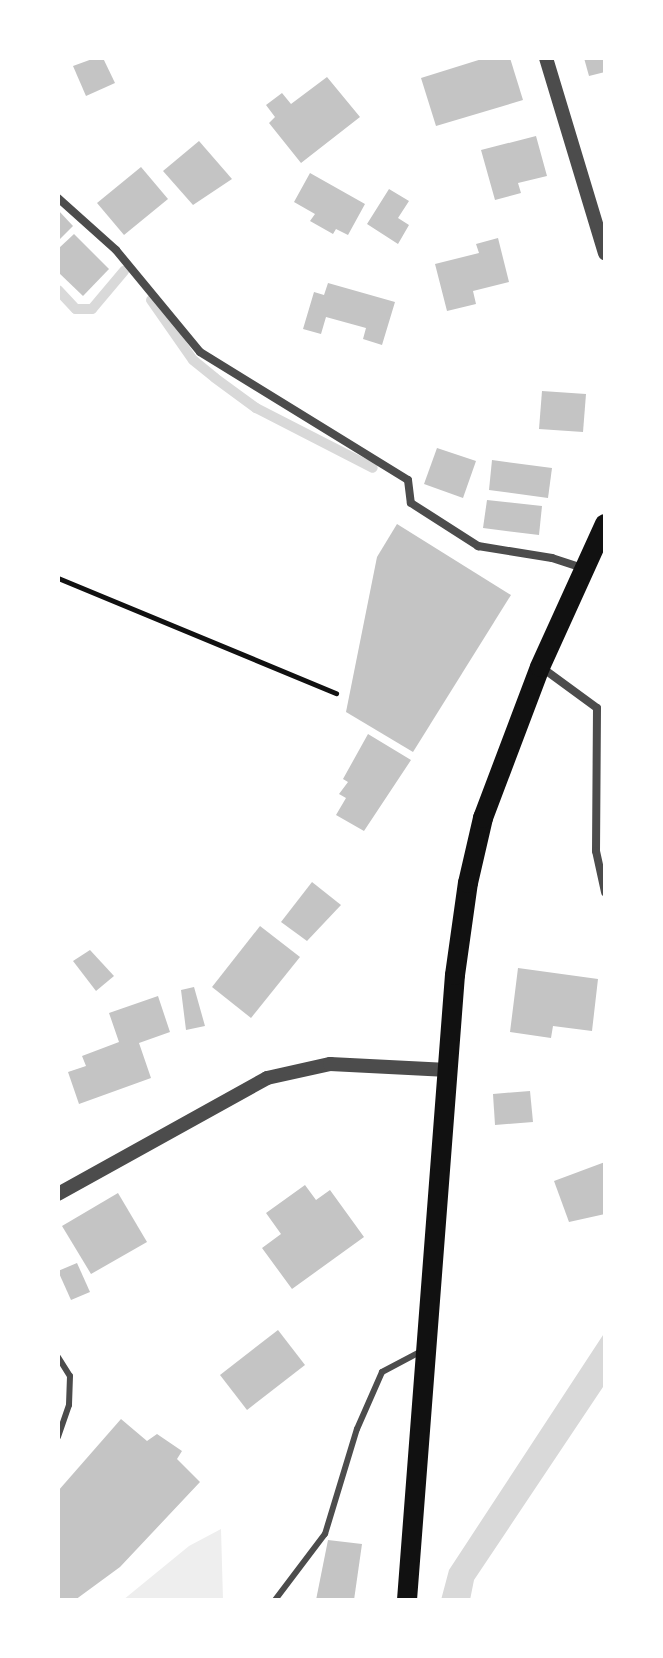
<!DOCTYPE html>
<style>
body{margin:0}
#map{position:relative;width:663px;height:1658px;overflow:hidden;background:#fff;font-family:Raleway,sans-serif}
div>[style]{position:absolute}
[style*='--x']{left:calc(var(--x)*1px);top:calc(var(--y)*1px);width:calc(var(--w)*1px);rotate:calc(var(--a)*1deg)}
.green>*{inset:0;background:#eee}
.water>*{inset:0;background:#d9d9d9}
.stream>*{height:10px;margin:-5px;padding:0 5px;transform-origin:5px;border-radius:5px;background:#d9d9d9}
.building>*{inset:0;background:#c4c4c4}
.path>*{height:5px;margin:-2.5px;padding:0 2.5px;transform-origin:2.5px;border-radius:2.5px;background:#111}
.service>*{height:6px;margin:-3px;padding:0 3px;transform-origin:3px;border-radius:3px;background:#4c4c4c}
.minor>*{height:8px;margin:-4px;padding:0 4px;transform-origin:4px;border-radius:4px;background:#4c4c4c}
.tertiary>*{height:14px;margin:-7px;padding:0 7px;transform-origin:7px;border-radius:7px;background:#4c4c4c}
.primary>*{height:20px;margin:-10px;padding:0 10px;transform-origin:10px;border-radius:10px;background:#111}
span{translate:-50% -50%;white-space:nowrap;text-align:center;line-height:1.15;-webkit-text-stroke:7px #fff;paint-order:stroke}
.frame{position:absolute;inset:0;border:60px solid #fff;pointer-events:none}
</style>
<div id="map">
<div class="green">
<i style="clip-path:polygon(221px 1529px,223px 1600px,123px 1600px,189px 1546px)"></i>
</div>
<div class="water">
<i style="clip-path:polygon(605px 1332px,605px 1384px,474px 1580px,470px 1600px,441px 1600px,449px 1570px)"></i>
</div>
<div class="stream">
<i style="--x:58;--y:290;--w:26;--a:47"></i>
<i style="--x:76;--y:309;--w:16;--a:0"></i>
<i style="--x:92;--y:309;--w:50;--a:-49.9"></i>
<i style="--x:151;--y:300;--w:73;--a:55"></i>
<i style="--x:193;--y:360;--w:28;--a:39"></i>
<i style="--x:215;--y:378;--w:51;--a:36.2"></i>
<i style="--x:256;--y:408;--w:131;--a:27.1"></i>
</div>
<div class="building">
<i style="clip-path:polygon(95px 58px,103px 58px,115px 83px,86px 96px,73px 66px)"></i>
<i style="clip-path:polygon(485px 58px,510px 58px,523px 100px,436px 126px,421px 78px)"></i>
<i style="clip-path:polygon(584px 58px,605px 58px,605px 72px,589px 76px)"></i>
<i style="clip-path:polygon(327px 77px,360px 117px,301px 163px,269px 123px,275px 117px,266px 105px,282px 93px,291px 104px)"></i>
<i style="clip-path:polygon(536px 136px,547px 176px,518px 183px,521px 193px,495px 200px,481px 150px)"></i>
<i style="clip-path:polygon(199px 141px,232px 179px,193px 205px,163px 171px)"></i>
<i style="clip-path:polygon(141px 167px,168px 199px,124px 235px,97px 203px)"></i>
<i style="clip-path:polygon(310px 173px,365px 204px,348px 235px,336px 229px,333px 234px,310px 221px,315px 214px,294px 202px)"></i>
<i style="clip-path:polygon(389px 189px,409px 201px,398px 218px,409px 225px,398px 244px,367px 224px)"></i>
<i style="clip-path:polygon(58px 210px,73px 226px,58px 241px)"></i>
<i style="clip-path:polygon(74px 234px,109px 269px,83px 296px,58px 272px,58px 249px)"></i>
<i style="clip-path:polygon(498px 238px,509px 282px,473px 291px,476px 304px,447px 311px,435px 264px,479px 253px,476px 244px)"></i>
<i style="clip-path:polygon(328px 283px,395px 302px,382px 345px,363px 339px,366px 328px,326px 317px,321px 334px,303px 329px,314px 292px,324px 295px)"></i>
<i style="clip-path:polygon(542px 391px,586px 394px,583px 432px,539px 429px)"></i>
<i style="clip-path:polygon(437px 448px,476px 461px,463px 498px,424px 484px)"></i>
<i style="clip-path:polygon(492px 460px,552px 468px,548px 498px,489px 490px)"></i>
<i style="clip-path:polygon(487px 500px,542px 506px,539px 535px,483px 528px)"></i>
<i style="clip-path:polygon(397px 524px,511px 595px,413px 752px,346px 712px,377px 557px)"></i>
<i style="clip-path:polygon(368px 734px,411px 760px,364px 831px,336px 815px,346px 798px,339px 794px,348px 782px,343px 779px)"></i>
<i style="clip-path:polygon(312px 882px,341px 905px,307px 941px,281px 922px)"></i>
<i style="clip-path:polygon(260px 926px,300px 957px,251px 1018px,212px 987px)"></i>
<i style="clip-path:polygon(90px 950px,114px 976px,96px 991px,73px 961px)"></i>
<i style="clip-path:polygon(518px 968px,598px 979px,592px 1031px,553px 1026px,551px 1038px,510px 1032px)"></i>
<i style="clip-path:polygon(194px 987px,205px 1026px,186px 1030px,181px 990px)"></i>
<i style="clip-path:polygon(158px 996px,170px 1032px,139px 1043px,151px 1078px,79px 1104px,68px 1072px,86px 1066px,82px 1056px,119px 1042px,109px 1013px)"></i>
<i style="clip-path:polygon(530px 1091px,533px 1122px,495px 1125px,493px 1094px)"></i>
<i style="clip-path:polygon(605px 1162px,605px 1214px,569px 1222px,554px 1181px)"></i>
<i style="clip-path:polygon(305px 1185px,316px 1200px,330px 1190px,364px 1237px,292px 1289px,262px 1248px,281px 1234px,266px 1213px)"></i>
<i style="clip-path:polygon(118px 1193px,147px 1242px,91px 1274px,62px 1226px)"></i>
<i style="clip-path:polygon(77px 1263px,90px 1292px,71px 1300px,58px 1271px)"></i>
<i style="clip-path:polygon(278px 1330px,305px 1365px,247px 1410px,220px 1375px)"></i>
<i style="clip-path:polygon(121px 1419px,147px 1441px,157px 1434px,182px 1451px,177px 1459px,200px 1482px,120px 1567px,75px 1600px,58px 1600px,58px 1491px)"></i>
<i style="clip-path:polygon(328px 1540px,362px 1544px,354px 1600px,316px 1600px)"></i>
</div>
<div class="path">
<i style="--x:58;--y:578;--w:301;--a:22.5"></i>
</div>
<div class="service">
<i style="--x:58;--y:1357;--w:22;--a:58"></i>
<i style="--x:70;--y:1376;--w:29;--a:92"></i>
<i style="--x:69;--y:1405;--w:34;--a:109"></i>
<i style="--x:275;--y:1600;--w:83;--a:-52.9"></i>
<i style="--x:325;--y:1534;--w:110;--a:-73.1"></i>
<i style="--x:357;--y:1429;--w:62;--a:-66.3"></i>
<i style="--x:382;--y:1372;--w:43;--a:-27.8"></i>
</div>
<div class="minor">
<i style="--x:58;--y:198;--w:78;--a:41.9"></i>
<i style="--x:116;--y:250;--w:132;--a:50.5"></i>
<i style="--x:200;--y:352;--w:244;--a:31.6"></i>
<i style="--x:408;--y:480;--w:23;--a:83"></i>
<i style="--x:411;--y:503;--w:80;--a:32.7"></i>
<i style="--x:478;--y:546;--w:75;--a:9.2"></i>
<i style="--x:552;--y:558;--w:33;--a:18"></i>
<i style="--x:541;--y:667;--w:69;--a:36.2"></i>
<i style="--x:597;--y:708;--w:143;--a:90.4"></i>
<i style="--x:596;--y:851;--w:42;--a:77.6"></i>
</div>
<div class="tertiary">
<i style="--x:546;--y:58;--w:204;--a:73.2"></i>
<i style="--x:58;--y:1194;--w:239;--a:-29"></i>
<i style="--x:267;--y:1078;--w:65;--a:-12.5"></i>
<i style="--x:330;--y:1064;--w:118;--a:2.9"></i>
</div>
<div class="primary">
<i style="--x:407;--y:1600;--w:627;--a:-85.61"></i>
<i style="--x:455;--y:975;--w:93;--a:-82"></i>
<i style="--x:468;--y:883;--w:67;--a:-77"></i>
<i style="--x:483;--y:818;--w:161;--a:-69.3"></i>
<i style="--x:540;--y:667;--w:157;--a:-65.6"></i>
</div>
<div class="frame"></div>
</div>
